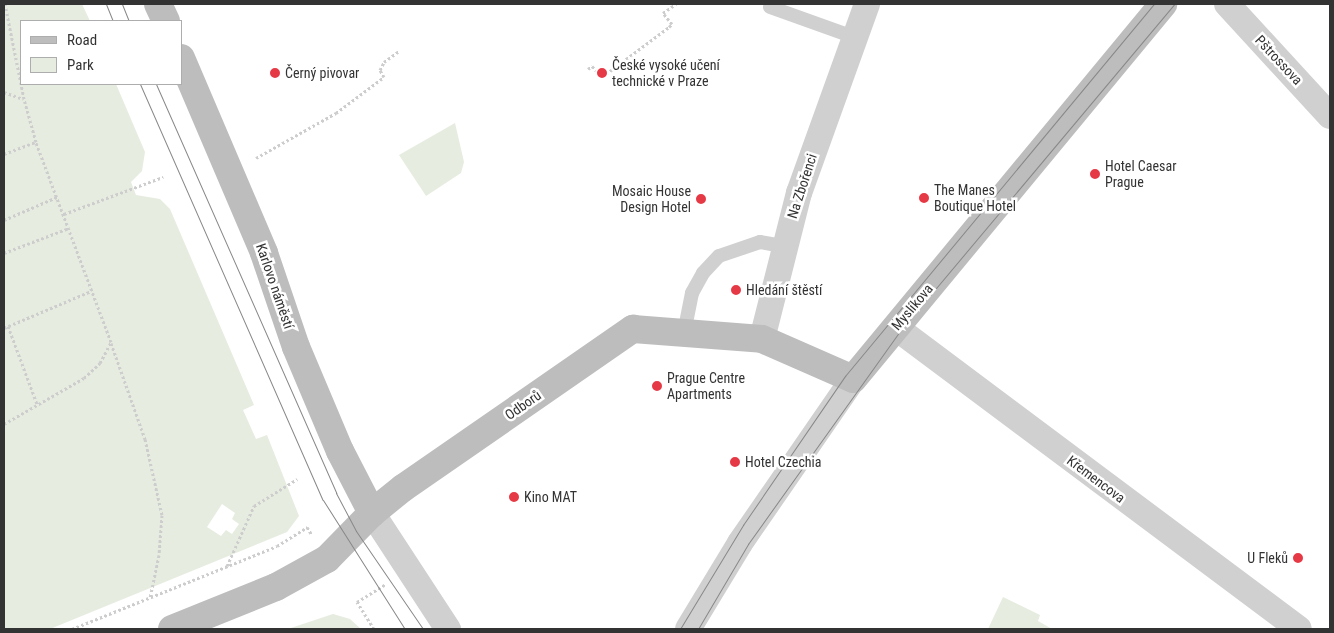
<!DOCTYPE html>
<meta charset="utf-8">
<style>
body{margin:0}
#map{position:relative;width:1334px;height:633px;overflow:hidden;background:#fff;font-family:"Roboto Condensed",sans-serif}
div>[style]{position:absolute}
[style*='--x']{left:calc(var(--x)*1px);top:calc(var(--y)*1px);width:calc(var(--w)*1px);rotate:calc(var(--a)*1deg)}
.green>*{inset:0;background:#e6ecdf}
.path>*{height:3px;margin-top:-1.5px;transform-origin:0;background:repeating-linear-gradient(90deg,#cdcdcd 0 2.5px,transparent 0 5px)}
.lane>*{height:14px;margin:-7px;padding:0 7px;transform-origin:7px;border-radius:7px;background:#d0d0d0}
.street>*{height:26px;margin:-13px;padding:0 13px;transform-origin:13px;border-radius:13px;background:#d0d0d0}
.secondary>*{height:28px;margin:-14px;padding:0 14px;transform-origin:14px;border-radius:14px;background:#bdbdbd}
.tram>*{height:1px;margin:-0.5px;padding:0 0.5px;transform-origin:0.5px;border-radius:0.5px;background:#888}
.dots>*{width:14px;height:14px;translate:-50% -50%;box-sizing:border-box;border:2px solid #fff;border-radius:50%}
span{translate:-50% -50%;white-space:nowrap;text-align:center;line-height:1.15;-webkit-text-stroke:5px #fff;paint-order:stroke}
.street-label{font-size:14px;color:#333}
.poi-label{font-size:14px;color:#333}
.left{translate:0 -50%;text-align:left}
.right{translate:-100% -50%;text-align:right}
.frame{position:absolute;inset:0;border:5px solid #333;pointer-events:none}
.legend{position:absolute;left:20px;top:20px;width:162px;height:65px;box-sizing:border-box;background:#fff;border:1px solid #adadad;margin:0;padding:6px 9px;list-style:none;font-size:15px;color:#333}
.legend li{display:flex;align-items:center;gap:10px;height:25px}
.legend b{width:25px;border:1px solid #adadad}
</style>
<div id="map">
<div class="green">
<i style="clip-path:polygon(evenodd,4px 4px,82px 4px,90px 21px,21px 21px,21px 84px,116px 84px,145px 152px,142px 171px,131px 182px,136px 195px,160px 199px,170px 209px,254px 405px,243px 410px,256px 439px,267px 435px,299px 516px,287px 532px,50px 629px,4px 629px,4px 4px,222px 504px,235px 513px,232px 519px,239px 524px,232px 534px,226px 530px,221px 536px,207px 527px,222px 504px)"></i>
<i style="clip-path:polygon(455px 123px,464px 162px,461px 173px,426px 196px,399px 155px)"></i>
<i style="clip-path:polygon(1003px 597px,1040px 615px,1038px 621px,1052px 629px,988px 629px)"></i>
<i style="clip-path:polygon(333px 614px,350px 619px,361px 629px,288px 629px)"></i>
</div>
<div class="path">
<i style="--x:588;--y:69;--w:5;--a:-37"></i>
<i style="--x:592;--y:66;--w:15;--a:48"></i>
<i style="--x:602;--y:77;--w:84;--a:-36.7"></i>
<i style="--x:669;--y:27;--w:4;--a:-45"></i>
<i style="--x:672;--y:24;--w:14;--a:-129"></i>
<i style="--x:663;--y:13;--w:16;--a:-35"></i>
<i style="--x:4;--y:92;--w:20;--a:20"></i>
<i style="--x:4;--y:154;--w:34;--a:-21"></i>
<i style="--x:256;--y:158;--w:92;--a:-29.4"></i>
<i style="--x:336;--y:113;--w:60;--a:-36.9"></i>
<i style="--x:384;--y:77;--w:8;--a:-120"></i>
<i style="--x:380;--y:70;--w:9;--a:-63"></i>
<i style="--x:384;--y:62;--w:19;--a:-36"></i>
<i style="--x:64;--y:214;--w:106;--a:-20.5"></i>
<i style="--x:4;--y:220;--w:58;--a:-23.5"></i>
<i style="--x:4;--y:253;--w:70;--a:-21"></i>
<i style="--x:8;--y:326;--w:83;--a:69.6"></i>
<i style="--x:4;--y:328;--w:95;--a:-23"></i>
<i style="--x:111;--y:343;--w:102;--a:70.5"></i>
<i style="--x:145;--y:439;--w:78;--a:77.4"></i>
<i style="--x:162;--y:515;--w:40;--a:94.3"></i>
<i style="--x:159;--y:555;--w:44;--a:101.8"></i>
<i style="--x:4;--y:424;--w:92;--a:-29.9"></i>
<i style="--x:84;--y:378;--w:22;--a:-43"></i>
<i style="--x:100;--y:363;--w:24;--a:-62"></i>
<i style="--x:111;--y:342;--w:214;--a:-110.6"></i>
<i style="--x:36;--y:142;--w:45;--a:-105.6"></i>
<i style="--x:24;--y:99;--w:97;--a:-101.3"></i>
<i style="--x:227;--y:566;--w:66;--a:-65.8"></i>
<i style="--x:254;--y:506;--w:51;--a:-32.1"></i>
<i style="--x:72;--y:629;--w:221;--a:-22"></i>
<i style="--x:277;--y:546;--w:36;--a:-32"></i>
<i style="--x:307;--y:527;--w:9;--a:58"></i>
<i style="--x:374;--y:629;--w:32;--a:-122"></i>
<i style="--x:357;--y:602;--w:34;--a:-32"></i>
</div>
<div class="lane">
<i style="--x:770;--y:7;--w:89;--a:19.7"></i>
<i style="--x:684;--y:333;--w:41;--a:-78.7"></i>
<i style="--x:692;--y:293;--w:23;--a:-61"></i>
<i style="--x:703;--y:273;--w:23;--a:-47"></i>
<i style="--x:719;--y:256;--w:43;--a:-18.9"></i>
<i style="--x:760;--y:242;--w:23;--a:10"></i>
</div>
<div class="street">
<i style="--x:1227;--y:4;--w:152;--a:47.4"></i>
<i style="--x:895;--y:327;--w:504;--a:36.78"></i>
<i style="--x:762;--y:339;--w:151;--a:-75.8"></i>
<i style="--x:799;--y:193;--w:201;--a:-70.2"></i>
<i style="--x:372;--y:513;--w:139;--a:56.8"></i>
<i style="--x:688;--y:629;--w:100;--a:-58.8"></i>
<i style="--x:740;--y:543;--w:199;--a:-55.4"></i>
</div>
<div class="secondary">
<i style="--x:158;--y:4;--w:19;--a:65"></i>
<i style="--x:181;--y:58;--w:212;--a:66.9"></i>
<i style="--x:264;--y:253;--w:99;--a:71.2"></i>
<i style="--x:296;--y:347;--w:113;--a:67.1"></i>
<i style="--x:340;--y:451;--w:70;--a:62.7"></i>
<i style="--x:172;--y:629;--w:112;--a:-22"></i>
<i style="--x:276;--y:587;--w:58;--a:-28.8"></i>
<i style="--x:327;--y:559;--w:64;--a:-45.6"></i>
<i style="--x:372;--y:513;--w:40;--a:-39"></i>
<i style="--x:403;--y:488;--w:280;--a:-34.7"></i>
<i style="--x:633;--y:329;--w:129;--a:4.4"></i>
<i style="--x:762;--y:339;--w:99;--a:23.7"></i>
<i style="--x:853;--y:379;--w:487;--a:-50.4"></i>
</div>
<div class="tram">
<i style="--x:106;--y:4;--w:18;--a:68"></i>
<i style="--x:122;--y:4;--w:18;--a:68"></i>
<i style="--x:140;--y:84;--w:454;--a:66.3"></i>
<i style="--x:323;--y:500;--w:153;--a:57.6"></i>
<i style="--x:156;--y:84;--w:447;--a:66.2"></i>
<i style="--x:336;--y:493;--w:43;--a:62.2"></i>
<i style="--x:356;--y:531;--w:119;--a:55.6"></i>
<i style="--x:680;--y:629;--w:122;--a:-58.8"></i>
<i style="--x:743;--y:525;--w:181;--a:-55.6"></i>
<i style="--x:845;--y:376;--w:484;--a:-50.3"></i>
<i style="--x:698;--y:629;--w:99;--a:-59.5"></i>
<i style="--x:748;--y:544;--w:262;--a:-54.5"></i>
<i style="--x:900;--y:331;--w:427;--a:-50"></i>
</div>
<div class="dots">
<i style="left:275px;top:73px;background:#e63946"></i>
<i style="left:602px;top:73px;background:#e63946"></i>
<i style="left:1095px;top:174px;background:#e63946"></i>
<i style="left:924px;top:198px;background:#e63946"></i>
<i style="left:701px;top:199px;background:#e63946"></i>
<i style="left:736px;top:290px;background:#e63946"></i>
<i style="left:657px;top:386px;background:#e63946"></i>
<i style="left:735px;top:462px;background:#e63946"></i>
<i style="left:514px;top:497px;background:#e63946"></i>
<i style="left:1298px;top:558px;background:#e63946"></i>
</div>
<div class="street-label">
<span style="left:1279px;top:60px;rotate:47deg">Pštrossova</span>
<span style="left:802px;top:186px;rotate:-72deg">Na Zbořenci</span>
<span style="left:275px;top:286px;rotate:71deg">Karlovo náměstí</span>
<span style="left:912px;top:307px;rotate:-50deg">Myslíkova</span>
<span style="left:523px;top:405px;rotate:-35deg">Odborů</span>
<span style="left:1096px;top:479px;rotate:37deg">Křemencova</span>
</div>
<div class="poi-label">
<span class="left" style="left:612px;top:73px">České vysoké učení<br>technické v Praze</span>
<span class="left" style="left:285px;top:73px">Černý pivovar</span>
<span class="left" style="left:1105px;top:174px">Hotel Caesar<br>Prague</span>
<span class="left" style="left:934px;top:198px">The Manes<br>Boutique Hotel</span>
<span class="right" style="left:691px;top:199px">Mosaic House<br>Design Hotel</span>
<span class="left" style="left:746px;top:290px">Hledání štěstí</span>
<span class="left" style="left:667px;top:386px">Prague Centre<br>Apartments</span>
<span class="left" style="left:745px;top:462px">Hotel Czechia</span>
<span class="left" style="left:524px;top:497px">Kino MAT</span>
<span class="right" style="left:1288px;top:558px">U Fleků</span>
</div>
<div class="frame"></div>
<ul class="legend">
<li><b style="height:6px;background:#bdbdbd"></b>Road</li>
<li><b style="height:14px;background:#e6ecdf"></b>Park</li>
</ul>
</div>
